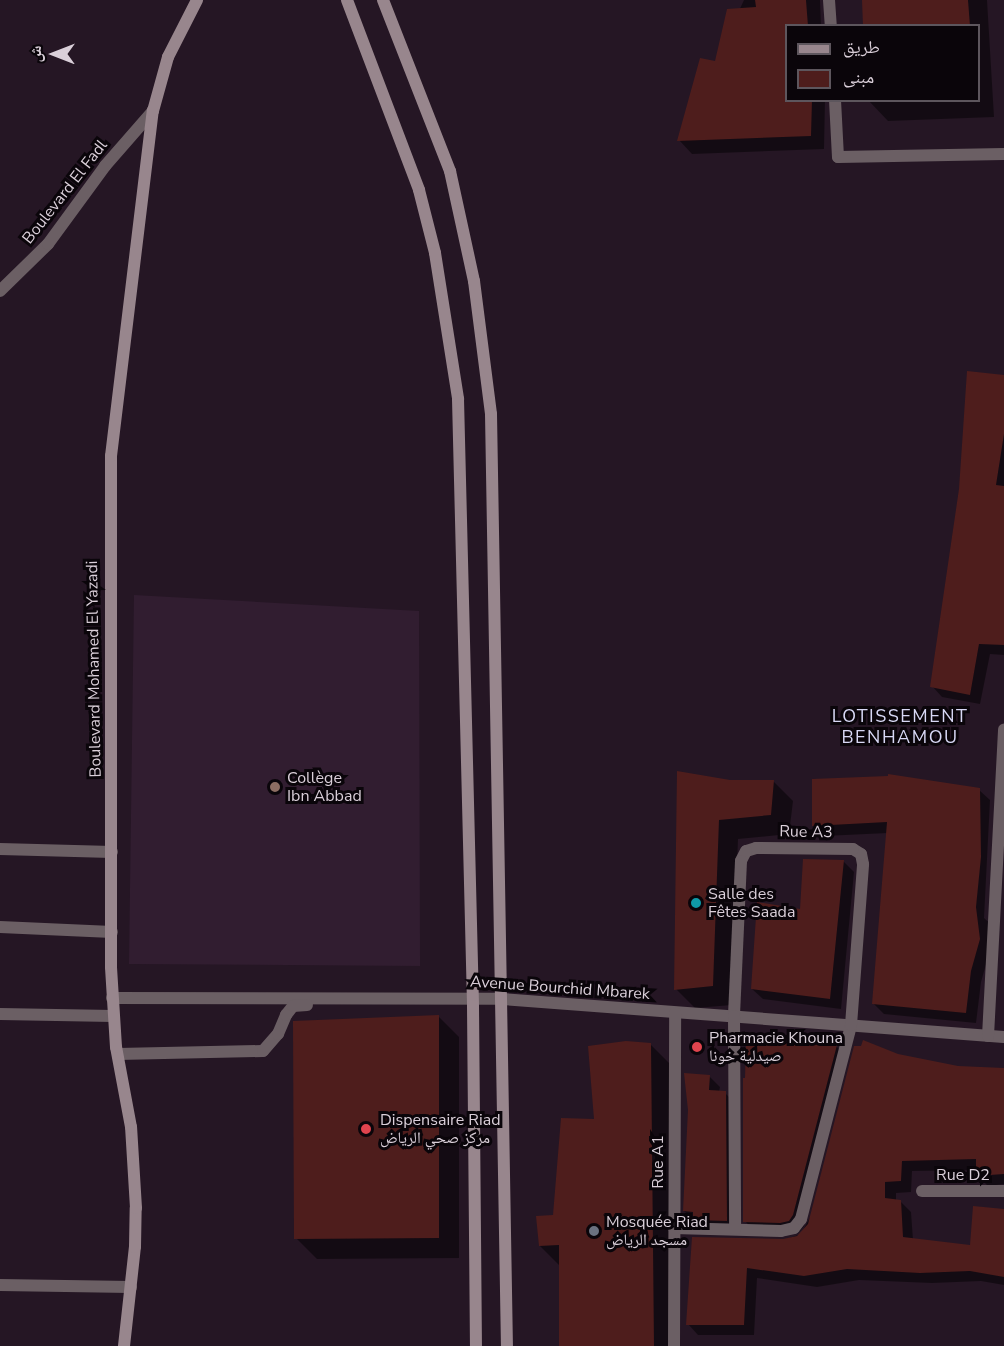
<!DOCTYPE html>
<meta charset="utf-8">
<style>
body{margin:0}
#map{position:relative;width:1004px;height:1346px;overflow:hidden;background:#251624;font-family:"Nunito Sans","Noto Naskh Arabic",sans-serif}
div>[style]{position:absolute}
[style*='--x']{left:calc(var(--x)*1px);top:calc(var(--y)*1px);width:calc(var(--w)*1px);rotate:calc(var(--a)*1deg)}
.built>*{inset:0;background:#311d30}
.shadow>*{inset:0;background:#0007}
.building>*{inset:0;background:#4e1d1c}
.street>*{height:12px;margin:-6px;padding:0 6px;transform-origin:6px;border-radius:6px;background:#6b5f64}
.secondary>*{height:12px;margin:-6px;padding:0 6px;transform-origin:6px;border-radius:6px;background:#98868d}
.dots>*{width:16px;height:16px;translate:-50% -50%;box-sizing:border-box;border:3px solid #0a050a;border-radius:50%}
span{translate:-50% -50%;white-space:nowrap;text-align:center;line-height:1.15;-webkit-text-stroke:6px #0a050a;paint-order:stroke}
.street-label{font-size:16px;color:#dacfd9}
.poi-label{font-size:16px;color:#dacfd9}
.left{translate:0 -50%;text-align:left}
.neighbourhood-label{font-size:18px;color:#d8d8f5;letter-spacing:1.5px}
.legend{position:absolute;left:785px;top:24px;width:195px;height:78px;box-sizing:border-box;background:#0a050a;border:2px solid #5d565d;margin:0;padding:8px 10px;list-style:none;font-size:18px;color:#dacfd9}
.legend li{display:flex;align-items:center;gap:12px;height:30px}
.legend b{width:30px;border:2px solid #5d565d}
.north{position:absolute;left:24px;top:24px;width:60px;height:60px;-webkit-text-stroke:4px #0a050a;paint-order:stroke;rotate:270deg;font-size:16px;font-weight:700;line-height:24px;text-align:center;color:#dacfd9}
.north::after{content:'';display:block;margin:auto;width:21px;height:27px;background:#dacfd9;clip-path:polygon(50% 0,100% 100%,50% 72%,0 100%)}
</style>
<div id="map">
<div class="built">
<i style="clip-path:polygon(134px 595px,419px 611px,420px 966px,129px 964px)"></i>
</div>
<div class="shadow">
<i style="clip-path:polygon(744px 0,820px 0,821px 26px,786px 26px,786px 100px,825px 100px,824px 149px,692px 154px,679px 140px)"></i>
<i style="clip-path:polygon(864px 0,987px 0,994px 117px,888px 121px,868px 100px,978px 100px,978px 26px,865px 26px)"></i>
<i style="clip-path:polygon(1004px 378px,1004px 512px,973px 507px)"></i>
<i style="clip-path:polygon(1004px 529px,1004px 655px,990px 654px,980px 704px,942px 697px,932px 686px)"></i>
<i style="clip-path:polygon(678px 772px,730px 782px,774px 782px,793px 801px,789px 834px,738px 839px,732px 1005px,695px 1008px,676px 989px)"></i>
<i style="clip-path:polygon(979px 790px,990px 800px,984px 918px,996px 929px,981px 982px,976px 1023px,884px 1014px,873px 1003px,888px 833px,824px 836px,814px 825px)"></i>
<i style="clip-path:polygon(843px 861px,854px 872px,841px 1009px,763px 999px,752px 989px,801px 911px)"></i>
<i style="clip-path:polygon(438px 1016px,459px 1037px,459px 1258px,317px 1259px,296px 1238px)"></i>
<i style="clip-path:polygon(650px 1044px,671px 1065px,673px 1346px,561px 1346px,560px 1266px,540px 1246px,595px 1120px)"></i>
<i style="clip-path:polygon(747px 1044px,837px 1047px,847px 1057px,804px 1226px,800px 1231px,755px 1232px,745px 1221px)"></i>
<i style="clip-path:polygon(898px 1055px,958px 1068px,1004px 1068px,1004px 1184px,988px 1186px,977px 1175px,977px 1170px,912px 1171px,911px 1192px,896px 1193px,896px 1201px,900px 1201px,911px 1212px,913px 1240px,972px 1247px,1004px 1210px,1004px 1285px,981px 1281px,932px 1283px,859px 1280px,817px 1287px,757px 1278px,754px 1335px,698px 1335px,688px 1324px,693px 1238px,781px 1241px,801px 1234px)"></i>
<i style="clip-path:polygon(709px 1076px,720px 1087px,719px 1092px,725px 1093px,736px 1104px,737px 1231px,705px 1230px,684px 1211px)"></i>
</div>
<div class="building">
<i style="clip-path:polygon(755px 0,806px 0,808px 26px,786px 26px,786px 100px,812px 100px,811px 136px,677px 141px,700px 58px,715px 61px,727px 9px,756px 7px)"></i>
<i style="clip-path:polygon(862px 0,968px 0,970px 26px,863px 26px)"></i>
<i style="clip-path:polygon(967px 371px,1004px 375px,1004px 434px,996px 485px,1004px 486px,1004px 645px,979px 644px,970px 695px,930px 687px,959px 489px)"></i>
<i style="clip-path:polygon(677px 771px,730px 780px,774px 780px,771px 815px,719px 820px,713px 986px,674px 990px)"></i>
<i style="clip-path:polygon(888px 774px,980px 788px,981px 857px,976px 907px,980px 939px,971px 971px,966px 1013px,872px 1004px,887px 822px,812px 826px,812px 779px,888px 776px)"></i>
<i style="clip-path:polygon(803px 859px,844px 860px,830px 999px,751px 989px,757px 902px,800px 909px)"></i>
<i style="clip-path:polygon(439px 1015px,439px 1238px,294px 1239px,293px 1021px)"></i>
<i style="clip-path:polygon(863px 1040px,898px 1054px,958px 1066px,1004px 1068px,1004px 1174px,976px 1176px,976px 1159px,902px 1161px,901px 1181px,885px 1182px,885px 1198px,901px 1200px,903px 1237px,970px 1245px,973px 1206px,1004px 1209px,1004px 1277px,970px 1271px,920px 1273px,847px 1269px,804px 1276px,747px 1268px,744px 1325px,686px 1325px,692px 1237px,783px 1239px,797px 1236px,808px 1224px,854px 1046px,861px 1046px)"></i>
<i style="clip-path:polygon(626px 1041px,651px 1043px,654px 1346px,559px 1346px,559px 1245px,539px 1246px,536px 1216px,553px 1215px,561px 1118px,594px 1119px,588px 1046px)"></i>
<i style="clip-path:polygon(746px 1042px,837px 1045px,793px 1215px,789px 1221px,780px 1223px,743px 1222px,743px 1078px,745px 1078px)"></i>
<i style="clip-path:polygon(684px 1073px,710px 1075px,709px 1090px,726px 1091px,727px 1221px,693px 1220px,693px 1212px,683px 1211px,688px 1110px)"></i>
</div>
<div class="street">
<i style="--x:829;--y:0;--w:26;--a:86"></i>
<i style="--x:835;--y:100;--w:57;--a:87"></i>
<i style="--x:838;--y:157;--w:166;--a:-1"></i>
<i style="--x:0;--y:291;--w:67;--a:-44.4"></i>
<i style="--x:48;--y:244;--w:97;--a:-53.8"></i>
<i style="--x:105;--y:166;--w:73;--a:-48.9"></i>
<i style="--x:0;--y:849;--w:112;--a:1.5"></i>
<i style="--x:0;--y:927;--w:112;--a:2.6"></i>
<i style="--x:112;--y:998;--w:390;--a:0.1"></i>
<i style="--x:502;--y:999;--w:503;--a:4.33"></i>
<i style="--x:0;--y:1014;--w:113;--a:1"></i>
<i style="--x:988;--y:1036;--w:307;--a:-87"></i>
<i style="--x:118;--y:1054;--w:145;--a:-1.2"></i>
<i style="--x:263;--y:1051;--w:23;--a:-49"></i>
<i style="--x:278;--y:1034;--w:21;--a:-67"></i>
<i style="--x:286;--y:1015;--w:11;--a:-52"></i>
<i style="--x:293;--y:1006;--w:14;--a:-4"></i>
<i style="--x:922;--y:1191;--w:82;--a:0"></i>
<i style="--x:674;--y:1228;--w:107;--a:1.6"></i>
<i style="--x:781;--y:1231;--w:13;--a:-13"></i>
<i style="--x:794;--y:1228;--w:11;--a:-52"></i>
<i style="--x:801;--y:1219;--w:200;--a:-75.5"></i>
<i style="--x:851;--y:1025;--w:161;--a:-85.7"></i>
<i style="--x:863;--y:864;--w:10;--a:-101"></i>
<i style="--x:861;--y:854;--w:9;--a:-148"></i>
<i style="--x:853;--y:849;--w:97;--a:-179.4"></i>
<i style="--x:756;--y:848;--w:10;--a:163"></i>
<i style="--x:746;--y:851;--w:11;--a:117"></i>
<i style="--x:741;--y:861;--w:155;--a:92.6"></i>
<i style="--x:734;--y:1016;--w:213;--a:89.7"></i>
<i style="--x:0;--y:1285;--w:131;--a:0.9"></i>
<i style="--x:674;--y:1346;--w:333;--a:-89.8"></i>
</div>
<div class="secondary">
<i style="--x:347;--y:0;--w:203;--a:69.2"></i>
<i style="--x:419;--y:190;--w:65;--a:75.7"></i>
<i style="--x:435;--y:253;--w:148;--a:81"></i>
<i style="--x:458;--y:399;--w:607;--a:88.58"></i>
<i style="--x:473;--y:1006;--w:340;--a:89.5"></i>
<i style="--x:383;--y:0;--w:184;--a:68.6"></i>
<i style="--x:450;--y:171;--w:113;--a:77.7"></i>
<i style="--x:474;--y:281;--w:134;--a:82.7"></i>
<i style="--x:491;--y:414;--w:932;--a:89.02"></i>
<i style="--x:124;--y:1346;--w:100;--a:-83.7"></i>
<i style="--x:135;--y:1247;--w:39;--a:-89"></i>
<i style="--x:136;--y:1208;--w:81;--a:-93.5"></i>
<i style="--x:131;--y:1127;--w:81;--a:-100.6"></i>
<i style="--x:116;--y:1047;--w:80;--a:-93.6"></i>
<i style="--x:111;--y:967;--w:511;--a:-90"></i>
<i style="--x:111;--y:456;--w:348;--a:-83.1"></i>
<i style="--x:153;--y:111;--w:56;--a:-74.5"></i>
<i style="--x:168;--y:57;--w:64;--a:-63"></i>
</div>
<div class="dots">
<i style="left:275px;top:787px;background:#8d6e63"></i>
<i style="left:696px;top:903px;background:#0f9aa8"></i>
<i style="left:697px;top:1047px;background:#e0444e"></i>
<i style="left:366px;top:1129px;background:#e0444e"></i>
<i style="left:594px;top:1231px;background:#6b7280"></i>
</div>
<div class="street-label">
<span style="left:65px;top:192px;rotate:-52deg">Boulevard El Fadl</span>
<span style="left:94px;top:669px;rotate:-91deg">Boulevard Mohamed El Yazadi</span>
<span style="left:806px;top:832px;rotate:1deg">Rue A3</span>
<span style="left:560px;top:988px;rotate:4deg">Avenue Bourchid Mbarek</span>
<span style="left:658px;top:1162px;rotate:-90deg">Rue A1</span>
<span style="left:963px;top:1175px">Rue D2</span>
</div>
<div class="poi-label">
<span class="left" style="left:287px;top:787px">Collège<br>Ibn Abbad</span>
<span class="left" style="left:708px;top:903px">Salle des<br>Fêtes Saada</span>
<span class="left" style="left:709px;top:1047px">Pharmacie Khouna<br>صيدلية خونا</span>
<span class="left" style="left:380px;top:1129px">Dispensaire Riad<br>مركز صحي الرياض</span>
<span class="left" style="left:606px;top:1231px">Mosquée Riad<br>مسجد الرياض</span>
</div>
<div class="neighbourhood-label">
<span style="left:900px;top:727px">LOTISSEMENT<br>BENHAMOU</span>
</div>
<ul class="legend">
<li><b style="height:8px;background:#98868d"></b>طريق</li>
<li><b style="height:16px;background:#4e1d1c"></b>مبنى</li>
</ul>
<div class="north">ش</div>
</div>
